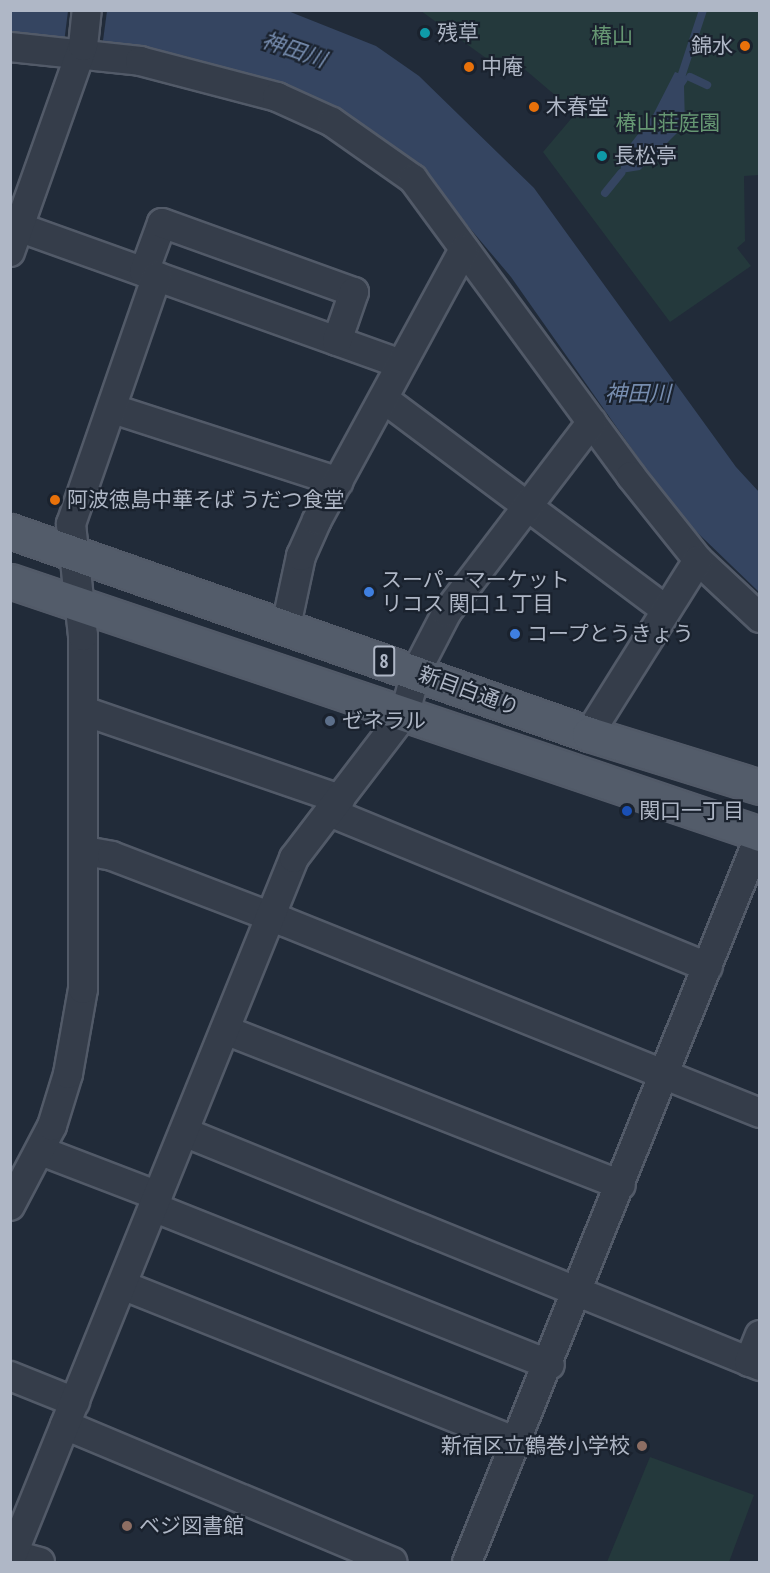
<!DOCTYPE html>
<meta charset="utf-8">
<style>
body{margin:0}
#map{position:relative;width:770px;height:1573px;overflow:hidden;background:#212b39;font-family:"PT Sans Narrow","Noto Sans JP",sans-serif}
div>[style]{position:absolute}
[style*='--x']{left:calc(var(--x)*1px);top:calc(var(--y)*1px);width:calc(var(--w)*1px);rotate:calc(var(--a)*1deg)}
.green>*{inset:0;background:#24393c}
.water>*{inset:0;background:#354561}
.pier>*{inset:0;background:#212b39}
.stream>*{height:8px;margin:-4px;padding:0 4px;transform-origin:4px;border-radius:4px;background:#354561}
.roads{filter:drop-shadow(2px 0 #525a68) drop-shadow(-2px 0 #525a68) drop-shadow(0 2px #525a68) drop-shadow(0 -2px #525a68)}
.minor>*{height:28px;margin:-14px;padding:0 14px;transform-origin:14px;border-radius:14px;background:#353d4a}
.major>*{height:33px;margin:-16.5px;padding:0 16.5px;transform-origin:16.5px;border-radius:16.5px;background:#535c6a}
.dots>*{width:16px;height:16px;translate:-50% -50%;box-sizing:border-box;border:3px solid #1a222e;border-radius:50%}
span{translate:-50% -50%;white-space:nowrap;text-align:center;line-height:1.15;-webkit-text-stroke:4.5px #1a222e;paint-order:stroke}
.shield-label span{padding:2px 4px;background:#1a222e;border:2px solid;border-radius:4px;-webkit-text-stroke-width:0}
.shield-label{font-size:20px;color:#afb7c6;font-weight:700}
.poi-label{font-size:21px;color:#afb7c6}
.left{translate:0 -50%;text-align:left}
.right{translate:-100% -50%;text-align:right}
.park-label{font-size:21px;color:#669773}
.street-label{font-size:21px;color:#afb7c6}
.water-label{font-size:22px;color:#778daf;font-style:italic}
.frame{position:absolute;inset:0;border:12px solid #afb7c6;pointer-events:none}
</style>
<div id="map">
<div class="green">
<i style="clip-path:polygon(421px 11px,759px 11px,759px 175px,744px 176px,745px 241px,737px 248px,751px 266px,670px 322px,543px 152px,576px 113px,522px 67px,512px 77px)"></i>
<i style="clip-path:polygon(650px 1457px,754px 1495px,729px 1562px,607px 1562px)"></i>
</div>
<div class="water">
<i style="clip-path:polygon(10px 11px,288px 11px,376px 46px,419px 76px,534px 188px,736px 467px,759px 492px,759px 592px,677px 513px,511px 277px,441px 194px,271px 82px,185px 56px,11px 31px)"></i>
<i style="clip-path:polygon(675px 72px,690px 77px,684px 86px,685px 125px,640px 170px,621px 173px,621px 156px,653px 115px)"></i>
</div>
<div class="pier">
<i style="clip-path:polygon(68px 11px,107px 11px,102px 48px,64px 43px)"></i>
</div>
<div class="stream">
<i style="--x:682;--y:74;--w:67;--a:-71.8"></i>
<i style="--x:690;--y:77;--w:19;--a:25"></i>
<i style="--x:605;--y:193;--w:26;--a:-51"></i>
</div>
<div class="roads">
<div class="minor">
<i style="--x:10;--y:47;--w:131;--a:6.1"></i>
<i style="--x:140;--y:61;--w:142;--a:14.7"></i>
<i style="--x:277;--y:97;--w:60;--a:24.4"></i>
<i style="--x:332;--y:122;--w:99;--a:35.1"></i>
<i style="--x:413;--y:179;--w:368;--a:53.7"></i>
<i style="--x:631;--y:476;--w:107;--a:51.4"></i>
<i style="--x:698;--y:560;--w:85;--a:43.1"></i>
<i style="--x:10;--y:224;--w:415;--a:19.7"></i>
<i style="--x:10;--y:252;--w:219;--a:-70.5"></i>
<i style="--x:83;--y:46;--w:36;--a:-84"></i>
<i style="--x:144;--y:272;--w:52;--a:-69.8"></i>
<i style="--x:162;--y:223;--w:204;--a:19.8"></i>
<i style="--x:354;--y:292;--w:52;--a:109.1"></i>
<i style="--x:384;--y:399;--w:352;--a:36.8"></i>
<i style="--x:113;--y:409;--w:237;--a:17.9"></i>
<i style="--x:286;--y:626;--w:72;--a:-77.9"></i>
<i style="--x:301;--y:556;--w:39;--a:-66"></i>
<i style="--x:317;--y:520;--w:308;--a:-61.5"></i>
<i style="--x:84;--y:711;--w:271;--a:19"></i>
<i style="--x:589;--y:734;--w:205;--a:-57.9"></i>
<i style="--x:332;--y:813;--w:406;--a:22.3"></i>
<i style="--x:85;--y:851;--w:27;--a:10"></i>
<i style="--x:112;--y:856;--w:185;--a:20.9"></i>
<i style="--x:285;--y:922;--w:512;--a:21.91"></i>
<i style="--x:225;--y:1030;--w:425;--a:21.4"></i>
<i style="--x:184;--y:1132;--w:622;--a:22.11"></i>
<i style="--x:41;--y:1151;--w:125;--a:21"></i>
<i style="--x:10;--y:1206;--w:90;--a:-62.3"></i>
<i style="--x:52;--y:1126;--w:54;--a:-72.9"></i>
<i style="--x:68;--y:1074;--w:86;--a:-80"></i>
<i style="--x:83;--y:989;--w:353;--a:-90"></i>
<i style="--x:83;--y:636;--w:113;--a:-96.1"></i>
<i style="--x:71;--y:524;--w:262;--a:-70.9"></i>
<i style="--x:153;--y:1207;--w:427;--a:21.7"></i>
<i style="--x:122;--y:1285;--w:427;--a:21.7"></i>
<i style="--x:749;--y:1362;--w:29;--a:-68"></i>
<i style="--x:10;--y:1376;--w:70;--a:21.8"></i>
<i style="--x:65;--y:1425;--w:355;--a:22.7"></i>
<i style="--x:10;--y:1554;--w:31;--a:15"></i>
<i style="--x:10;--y:1561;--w:758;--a:-68"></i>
<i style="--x:294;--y:858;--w:183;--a:-52.6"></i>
<i style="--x:405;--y:713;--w:42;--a:-75"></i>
<i style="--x:416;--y:672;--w:68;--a:-62.7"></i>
<i style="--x:447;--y:612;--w:239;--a:-52.7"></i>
<i style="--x:467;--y:1562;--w:784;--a:-68.05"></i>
</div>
<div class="major">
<i style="--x:10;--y:531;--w:614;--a:19.32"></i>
<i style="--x:589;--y:734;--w:179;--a:17.2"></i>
<i style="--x:10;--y:581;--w:792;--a:18.64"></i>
</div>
</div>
<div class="dots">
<i style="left:425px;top:33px;background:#0f9aa8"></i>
<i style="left:745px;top:46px;background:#e8710a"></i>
<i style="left:469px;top:67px;background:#e8710a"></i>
<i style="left:534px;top:107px;background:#e8710a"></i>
<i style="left:602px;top:156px;background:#0f9aa8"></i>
<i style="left:55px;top:500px;background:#e8710a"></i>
<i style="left:369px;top:592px;background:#3f7fe0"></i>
<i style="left:515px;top:634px;background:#3f7fe0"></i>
<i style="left:330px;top:721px;background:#5c6f8a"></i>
<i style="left:627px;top:811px;background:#1a4fb4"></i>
<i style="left:642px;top:1446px;background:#8d6e63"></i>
<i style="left:127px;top:1526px;background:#8d6e63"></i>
</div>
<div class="shield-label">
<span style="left:384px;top:661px">8</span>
</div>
<div class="poi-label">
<span class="left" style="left:437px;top:33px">残草</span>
<span class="right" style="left:733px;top:46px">錦水</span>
<span class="left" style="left:481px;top:67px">中庵</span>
<span class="left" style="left:546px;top:107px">木春堂</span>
<span class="left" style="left:614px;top:156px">長松亭</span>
<span class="left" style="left:67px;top:500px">阿波徳島中華そば うだつ食堂</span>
<span class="left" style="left:381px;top:592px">スーパーマーケット<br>リコス 関口１丁目</span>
<span class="left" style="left:527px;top:634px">コープとうきょう</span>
<span class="left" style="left:342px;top:721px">ゼネラル</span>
<span class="left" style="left:639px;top:811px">関口一丁目</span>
<span class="right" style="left:630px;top:1446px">新宿区立鶴巻小学校</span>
<span class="left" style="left:139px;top:1526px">ベジ図書館</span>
</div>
<div class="park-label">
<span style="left:612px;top:36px">椿山</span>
<span style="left:668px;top:123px">椿山荘庭園</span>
</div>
<div class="street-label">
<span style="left:469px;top:691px;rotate:20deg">新目白通り</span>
</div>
<div class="water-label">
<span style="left:294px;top:50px;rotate:19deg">神田川</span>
<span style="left:638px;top:394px">神田川</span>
</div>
<div class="frame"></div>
</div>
